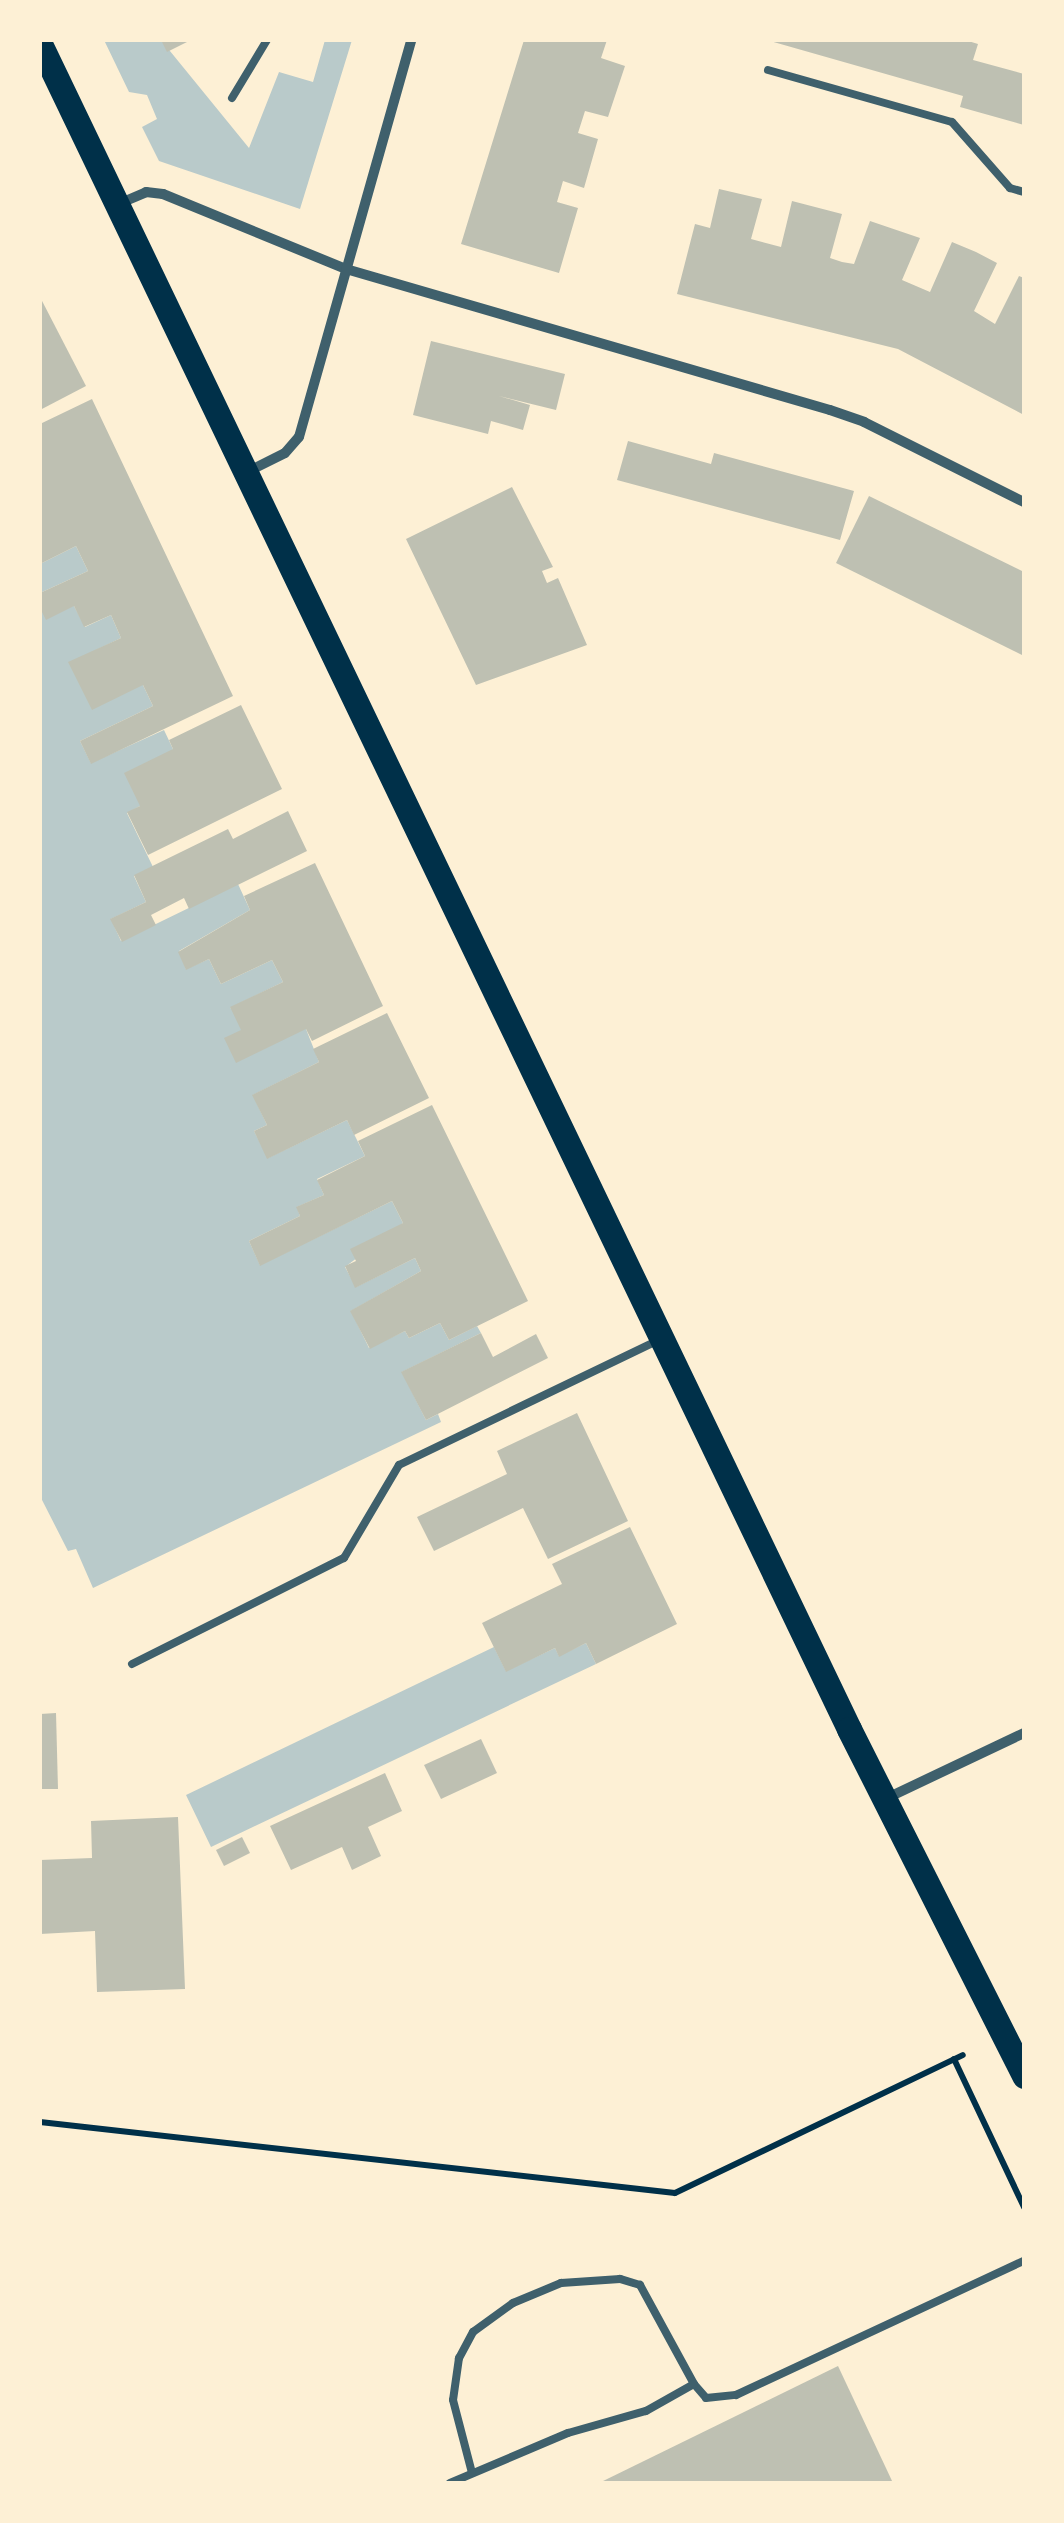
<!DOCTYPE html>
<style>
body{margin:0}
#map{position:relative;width:1064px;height:2523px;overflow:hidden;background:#fdf0d5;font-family:"PT Sans",sans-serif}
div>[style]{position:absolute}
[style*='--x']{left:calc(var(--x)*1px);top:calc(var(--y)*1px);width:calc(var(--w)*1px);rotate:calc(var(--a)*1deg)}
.green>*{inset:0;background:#b9caca}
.building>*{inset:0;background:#bec0b2}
.path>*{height:6px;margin:-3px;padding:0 3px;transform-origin:3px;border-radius:3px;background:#003049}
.service>*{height:8px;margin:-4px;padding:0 4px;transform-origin:4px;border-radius:4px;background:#3f606c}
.minor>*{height:10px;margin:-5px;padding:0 5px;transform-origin:5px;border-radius:5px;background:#3f606c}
.primary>*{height:25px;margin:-12.5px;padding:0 12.5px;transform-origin:12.5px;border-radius:12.5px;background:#003049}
span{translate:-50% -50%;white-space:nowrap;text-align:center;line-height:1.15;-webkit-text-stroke:9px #fdf0d5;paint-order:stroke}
.frame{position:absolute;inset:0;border:42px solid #fdf0d5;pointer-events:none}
</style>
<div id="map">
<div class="green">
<i style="clip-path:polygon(104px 40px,161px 40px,249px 148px,279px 72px,313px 82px,325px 40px,352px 40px,300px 209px,159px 161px,142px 127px,157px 119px,147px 95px,129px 92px)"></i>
<i style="clip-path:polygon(76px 546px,88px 571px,40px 593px,40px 564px)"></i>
<i style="clip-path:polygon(74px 606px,85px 627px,111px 615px,121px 638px,69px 663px,143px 685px,153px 706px,80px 741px,91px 763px,164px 730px,173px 749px,140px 806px,127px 813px,153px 867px,134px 876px,146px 902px,111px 919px,121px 941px,238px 884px,250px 910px,179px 951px,186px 969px,209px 959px,221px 984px,272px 960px,283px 982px,230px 1008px,306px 1029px,319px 1062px,253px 1095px,267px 1125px,254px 1131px,268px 1158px,347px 1120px,365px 1156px,317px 1179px,324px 1195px,297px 1207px,300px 1216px,249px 1241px,260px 1265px,392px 1201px,403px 1223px,345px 1267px,356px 1287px,415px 1258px,421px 1271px,351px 1311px,369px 1348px,405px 1331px,409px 1338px,440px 1323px,449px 1340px,477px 1326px,481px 1333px,402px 1372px,426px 1420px,438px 1414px,441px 1422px,93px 1588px,76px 1549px,68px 1551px,40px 1496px,40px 608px)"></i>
<i style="clip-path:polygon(586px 1643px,596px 1664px,211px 1847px,186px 1795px,494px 1647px,506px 1671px,555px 1648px,559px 1656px)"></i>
</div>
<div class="building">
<i style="clip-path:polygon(161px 40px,191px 40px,167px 52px)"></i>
<i style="clip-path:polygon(524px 40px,607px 40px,601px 58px,625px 66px,608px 117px,585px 111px,578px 133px,598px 139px,584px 188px,563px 181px,557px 202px,578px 208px,559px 273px,461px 244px)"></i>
<i style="clip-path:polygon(965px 40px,978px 44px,973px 60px,1024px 74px,1024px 125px,960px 107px,963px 96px,770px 41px)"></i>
<i style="clip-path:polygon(719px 189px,762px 199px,751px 239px,781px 247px,792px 201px,842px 214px,830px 258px,842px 262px,854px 264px,870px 221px,920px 238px,902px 280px,930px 292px,952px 242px,976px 252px,997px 263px,974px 311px,995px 324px,1019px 276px,1024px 278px,1024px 415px,898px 349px,677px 294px,695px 224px,710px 228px)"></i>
<i style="clip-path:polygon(40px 297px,86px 386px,40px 410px)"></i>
<i style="clip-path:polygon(431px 341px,565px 374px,556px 410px,499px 396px,530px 405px,523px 430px,491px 421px,488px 434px,413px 415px)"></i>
<i style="clip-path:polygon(92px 399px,233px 696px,91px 764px,80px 741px,153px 706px,143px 685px,92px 710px,68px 662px,121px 638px,111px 615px,84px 627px,74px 606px,46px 620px,40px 608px,40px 593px,88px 571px,76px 546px,40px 564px,40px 424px)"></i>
<i style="clip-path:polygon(628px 441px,711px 464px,714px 453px,854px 491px,840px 540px,617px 480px)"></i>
<i style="clip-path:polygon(512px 487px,553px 567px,542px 571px,547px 583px,558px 578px,587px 645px,476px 685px,406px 539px)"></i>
<i style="clip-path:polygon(869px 496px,1024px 572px,1024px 656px,836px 563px)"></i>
<i style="clip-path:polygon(241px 705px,282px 789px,148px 855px,127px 812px,140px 806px,124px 773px,173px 749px,169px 740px)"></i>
<i style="clip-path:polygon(288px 811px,307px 851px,189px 909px,184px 898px,151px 915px,156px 925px,122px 942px,110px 919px,146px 902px,134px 875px,228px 829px,233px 839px)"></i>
<i style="clip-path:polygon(315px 863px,383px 1006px,312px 1041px,306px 1029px,236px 1063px,224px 1038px,241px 1030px,230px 1007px,283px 982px,272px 960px,221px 984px,209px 959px,186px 970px,178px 952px,250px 910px,244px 896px)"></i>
<i style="clip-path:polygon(387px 1013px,429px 1098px,354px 1135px,347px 1120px,267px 1159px,254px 1131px,267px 1125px,252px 1095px,319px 1062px,313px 1049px)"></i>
<i style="clip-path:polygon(432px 1105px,528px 1301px,449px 1340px,440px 1323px,409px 1338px,405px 1331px,370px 1349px,350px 1311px,421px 1271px,415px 1258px,355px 1288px,345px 1266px,356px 1261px,350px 1249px,403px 1223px,392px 1201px,260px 1266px,249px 1241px,300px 1216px,296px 1207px,324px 1195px,317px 1180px,365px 1156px,358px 1141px)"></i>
<i style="clip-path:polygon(481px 1333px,493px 1357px,536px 1334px,548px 1358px,426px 1420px,401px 1372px)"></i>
<i style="clip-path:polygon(577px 1413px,628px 1521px,548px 1559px,523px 1508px,434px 1551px,417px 1517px,507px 1474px,497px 1451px)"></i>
<i style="clip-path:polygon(630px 1527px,677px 1624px,596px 1664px,586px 1643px,559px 1657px,555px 1648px,506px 1672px,482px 1623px,562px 1584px,552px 1564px)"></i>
<i style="clip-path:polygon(56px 1713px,58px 1789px,40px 1789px,40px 1714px)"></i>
<i style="clip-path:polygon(481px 1739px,497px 1773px,441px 1799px,424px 1765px)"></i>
<i style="clip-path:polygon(385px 1773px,402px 1811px,368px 1827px,381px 1856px,352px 1870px,342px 1847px,291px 1870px,270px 1826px)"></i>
<i style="clip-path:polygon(178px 1817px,185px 1989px,97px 1992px,95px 1931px,40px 1934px,40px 1860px,92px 1858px,91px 1821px)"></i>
<i style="clip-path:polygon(242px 1837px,250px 1853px,224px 1866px,216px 1850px)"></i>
<i style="clip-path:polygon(838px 2366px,893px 2483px,599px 2483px)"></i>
</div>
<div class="path">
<i style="--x:954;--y:2059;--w:164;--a:64.7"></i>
<i style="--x:40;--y:2122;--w:639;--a:6.38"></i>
<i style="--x:675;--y:2193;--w:319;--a:-25.6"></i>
</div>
<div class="service">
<i style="--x:768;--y:70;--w:191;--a:15.8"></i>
<i style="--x:952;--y:122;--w:88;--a:48.7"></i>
<i style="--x:1010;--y:188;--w:15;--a:16"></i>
<i style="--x:232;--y:98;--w:68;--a:-58.9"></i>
<i style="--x:132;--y:1664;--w:237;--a:-26.6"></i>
<i style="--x:344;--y:1558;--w:108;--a:-59.4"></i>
<i style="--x:399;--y:1465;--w:288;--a:-25.7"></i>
<i style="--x:694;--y:2384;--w:18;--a:49"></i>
<i style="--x:706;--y:2398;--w:30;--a:-6"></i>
<i style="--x:736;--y:2395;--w:318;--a:-25"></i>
<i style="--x:450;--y:2483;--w:128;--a:-23"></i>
<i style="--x:568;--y:2433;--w:81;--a:-15.8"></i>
<i style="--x:646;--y:2411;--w:55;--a:-29.4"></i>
<i style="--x:694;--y:2384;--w:113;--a:-118.6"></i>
<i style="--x:640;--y:2285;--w:21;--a:-163"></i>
<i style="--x:620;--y:2279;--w:59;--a:176.1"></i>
<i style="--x:561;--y:2283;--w:52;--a:157.4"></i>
<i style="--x:513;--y:2303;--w:49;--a:144.1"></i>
<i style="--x:473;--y:2332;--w:30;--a:118"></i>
<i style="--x:459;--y:2358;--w:42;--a:98.1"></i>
<i style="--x:453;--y:2400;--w:75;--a:75.4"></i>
</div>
<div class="minor">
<i style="--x:116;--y:205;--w:33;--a:-23"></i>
<i style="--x:146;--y:192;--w:17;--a:7"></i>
<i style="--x:163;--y:194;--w:198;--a:22.3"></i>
<i style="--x:346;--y:269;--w:504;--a:16.24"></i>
<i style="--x:830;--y:410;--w:36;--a:19"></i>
<i style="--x:864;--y:422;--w:179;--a:26.6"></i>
<i style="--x:247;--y:472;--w:42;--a:-26.6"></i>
<i style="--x:285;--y:453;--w:21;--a:-49"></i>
<i style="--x:299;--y:437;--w:412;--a:-74.2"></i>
<i style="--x:885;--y:1799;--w:154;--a:-25.4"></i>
</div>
<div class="primary">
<i style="--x:40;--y:44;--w:1869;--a:64.35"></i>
<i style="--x:849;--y:1729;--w:389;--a:63.2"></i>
</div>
<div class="frame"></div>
</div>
